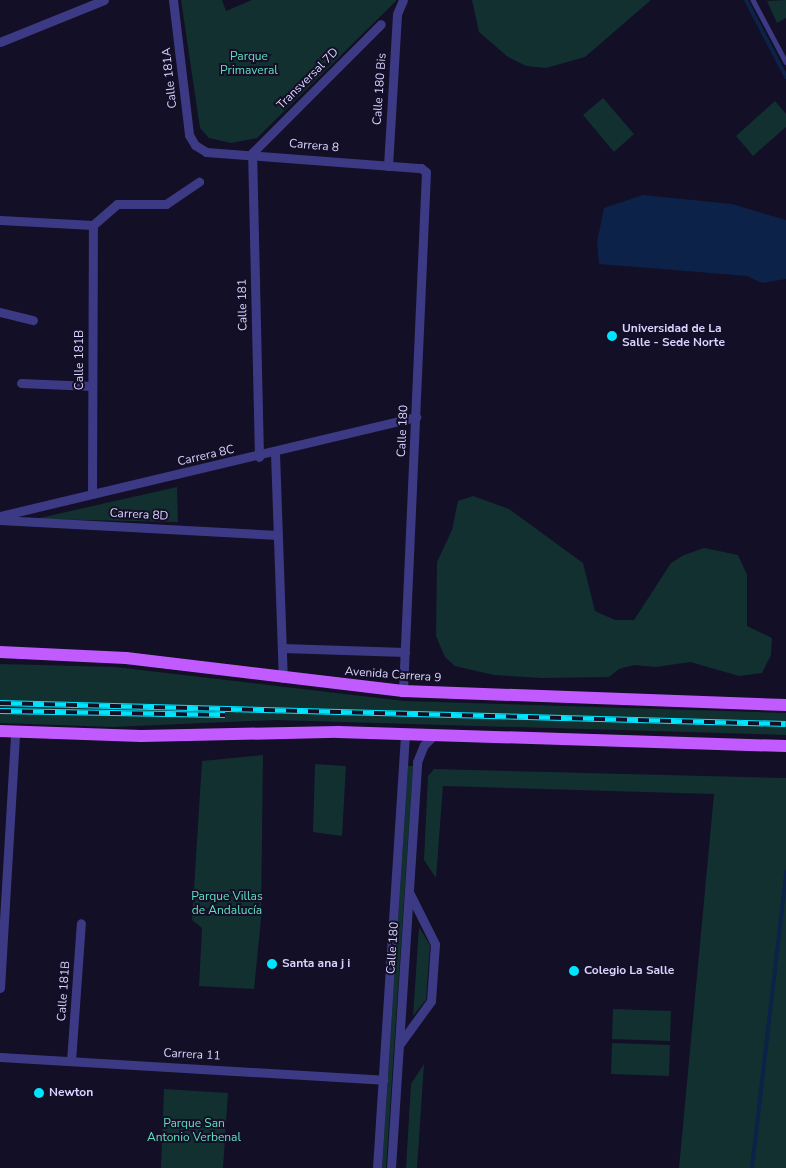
<!DOCTYPE html>
<meta charset="utf-8">
<style>
body{margin:0}
#map{position:relative;width:786px;height:1168px;overflow:hidden;background:#130f26;font-family:"Nunito Sans",sans-serif}
div>[style]{position:absolute}
[style*='--x']{left:calc(var(--x)*1px);top:calc(var(--y)*1px);width:calc(var(--w)*1px);rotate:calc(var(--a)*1deg)}
.green>*{inset:0;background:#12302f}
.water>*{inset:0;background:#0c2248}
.stream>*{height:4px;margin:-2px;padding:0 2px;transform-origin:2px;border-radius:2px;background:#0c2248}
.service>*{height:4.5px;margin:-2.25px;padding:0 2.25px;transform-origin:2.25px;border-radius:2.25px;background:#3d3a85}
.minor>*{height:9px;margin:-4.5px;padding:0 4.5px;transform-origin:4.5px;border-radius:4.5px;background:#3d3a85}
.primary>*{height:12px;margin:-6px;padding:0 6px;transform-origin:6px;border-radius:6px;background:#c25bff}
.rail>*{height:5.5px;margin-top:-2.75px;transform-origin:0;background:repeating-linear-gradient(90deg,#130f26 0 11px,#00e5ff 0 22px);box-sizing:border-box;border-block:1px solid #00e5ff}
.dots>*{width:14px;height:14px;translate:-50% -50%;box-sizing:border-box;border:2px solid #130f26;border-radius:50%}
span{translate:-50% -50%;white-space:nowrap;text-align:center;line-height:1.15;-webkit-text-stroke:4px #130f26;paint-order:stroke}
.park-label{font-size:12px;color:#5fe0c0}
.street-label{font-size:12px;color:#d9d4ff}
.poi-label{font-size:12px;color:#d9d4ff;font-weight:700}
.left{translate:0 -50%;text-align:left}
</style>
<div id="map">
<div class="green">
<i style="clip-path:polygon(181px 0,222px 0,226px 11px,252px 0,397px 0,257px 138px,231px 143px,209px 138px,200px 128px)"></i>
<i style="clip-path:polygon(472px 0,651px 0,585px 57px,546px 68px,526px 66px,508px 57px,479px 32px)"></i>
<i style="clip-path:polygon(786px 0,786px 18px,777px 23px,767px 1px)"></i>
<i style="clip-path:polygon(603px 98px,634px 134px,614px 152px,583px 115px)"></i>
<i style="clip-path:polygon(775px 101px,786px 114px,786px 127px,753px 156px,736px 136px)"></i>
<i style="clip-path:polygon(177px 487px,178px 522px,35px 519px)"></i>
<i style="clip-path:polygon(473px 496px,509px 509px,583px 563px,595px 611px,615px 620px,634px 620px,671px 563px,684px 555px,704px 548px,738px 555px,747px 575px,747px 626px,772px 638px,771px 655px,762px 673px,739px 676px,690px 662px,656px 667px,634px 665px,619px 669px,609px 677px,542px 678px,494px 675px,455px 666px,445px 657px,436px 636px,437px 562px,452px 530px,458px 501px)"></i>
<i style="clip-path:polygon(0 664px,115px 667px,404px 701px,786px 713px,786px 735px,276px 720px,113px 727px,0 723px)"></i>
<i style="clip-path:polygon(263px 755px,261px 919px,254px 989px,199px 986px,202px 928px,192px 920px,202px 761px)"></i>
<i style="clip-path:polygon(315px 764px,346px 766px,342px 836px,313px 832px)"></i>
<i style="clip-path:polygon(408px 766px,413px 766px,386px 1168px,382px 1168px)"></i>
<i style="clip-path:polygon(434px 769px,786px 778px,786px 1168px,679px 1168px,714px 794px,443px 786px,436px 878px,424px 860px,428px 776px)"></i>
<i style="clip-path:polygon(419px 927px,430px 945px,426px 1000px,413px 1016px)"></i>
<i style="clip-path:polygon(613px 1009px,671px 1011px,670px 1041px,612px 1039px)"></i>
<i style="clip-path:polygon(612px 1043px,670px 1045px,669px 1076px,611px 1074px)"></i>
<i style="clip-path:polygon(424px 1064px,417px 1168px,406px 1168px,411px 1084px)"></i>
<i style="clip-path:polygon(164px 1089px,228px 1093px,223px 1168px,161px 1168px)"></i>
</div>
<div class="water">
<i style="clip-path:polygon(643px 195px,732px 204px,786px 220px,786px 279px,762px 283px,747px 276px,599px 264px,597px 242px,604px 208px)"></i>
</div>
<div class="stream">
<i style="--x:746;--y:0;--w:87;--a:62.5"></i>
<i style="--x:752;--y:1168;--w:298;--a:-83.4"></i>
</div>
<div class="service">
<i style="--x:753;--y:0;--w:70;--a:62"></i>
</div>
<div class="minor">
<i style="--x:173;--y:0;--w:136;--a:83.2"></i>
<i style="--x:189;--y:135;--w:12;--a:59"></i>
<i style="--x:195;--y:145;--w:13;--a:32"></i>
<i style="--x:206;--y:152;--w:216;--a:4.3"></i>
<i style="--x:421;--y:168;--w:6;--a:39"></i>
<i style="--x:426;--y:172;--w:520;--a:92.54"></i>
<i style="--x:0;--y:42;--w:112;--a:-22"></i>
<i style="--x:388;--y:166;--w:152;--a:-86.6"></i>
<i style="--x:397;--y:14;--w:15;--a:-67"></i>
<i style="--x:0;--y:220;--w:93;--a:3.1"></i>
<i style="--x:93;--y:225;--w:32;--a:-41"></i>
<i style="--x:117;--y:204;--w:49;--a:0"></i>
<i style="--x:166;--y:204;--w:40;--a:-34"></i>
<i style="--x:0;--y:312;--w:34;--a:14"></i>
<i style="--x:21;--y:383;--w:71;--a:2.4"></i>
<i style="--x:275;--y:453;--w:225;--a:88"></i>
<i style="--x:259;--y:457;--w:304;--a:-91.3"></i>
<i style="--x:252;--y:153;--w:182;--a:-45"></i>
<i style="--x:92;--y:494;--w:269;--a:-89.8"></i>
<i style="--x:0;--y:516;--w:428;--a:-13.4"></i>
<i style="--x:0;--y:520;--w:278;--a:3.1"></i>
<i style="--x:282;--y:648;--w:123;--a:1.9"></i>
<i style="--x:0;--y:988;--w:256;--a:-86.6"></i>
<i style="--x:399;--y:1045;--w:54;--a:-54"></i>
<i style="--x:431;--y:1001;--w:57;--a:-86"></i>
<i style="--x:435;--y:944;--w:58;--a:-116.6"></i>
<i style="--x:0;--y:1057;--w:384;--a:3.4"></i>
<i style="--x:71;--y:1061;--w:138;--a:-85.9"></i>
<i style="--x:377;--y:1168;--w:435;--a:-86.3"></i>
<i style="--x:391;--y:1168;--w:407;--a:-86.3"></i>
<i style="--x:417;--y:762;--w:18;--a:-68"></i>
<i style="--x:424;--y:745;--w:14;--a:-45"></i>
</div>
<div class="primary">
<i style="--x:0;--y:652;--w:126;--a:2.7"></i>
<i style="--x:126;--y:658;--w:279;--a:6.8"></i>
<i style="--x:403;--y:691;--w:383;--a:2.1"></i>
<i style="--x:0;--y:731;--w:141;--a:2"></i>
<i style="--x:141;--y:736;--w:197;--a:-1.2"></i>
<i style="--x:338;--y:732;--w:448;--a:1.8"></i>
</div>
<div class="rail">
<i style="--x:0;--y:703;--w:786;--a:1.53"></i>
<i style="--x:0;--y:711;--w:225;--a:1"></i>
</div>
<div class="dots">
<i style="left:612px;top:336px;background:#00e5ff"></i>
<i style="left:272px;top:964px;background:#00e5ff"></i>
<i style="left:574px;top:971px;background:#00e5ff"></i>
<i style="left:39px;top:1093px;background:#00e5ff"></i>
</div>
<div class="park-label">
<span style="left:249px;top:64px">Parque<br>Primaveral</span>
<span style="left:227px;top:904px">Parque Villas<br>de Andalucía</span>
<span style="left:194px;top:1131px">Parque San<br>Antonio Verbenal</span>
</div>
<div class="street-label">
<span style="left:170px;top:78px;rotate:-96deg">Calle 181A</span>
<span style="left:308px;top:79px;rotate:-45deg">Transversal 7D</span>
<span style="left:380px;top:89px;rotate:-86deg">Calle 180 Bis</span>
<span style="left:314px;top:146px;rotate:5deg">Carrera 8</span>
<span style="left:243px;top:305px;rotate:-91deg">Calle 181</span>
<span style="left:80px;top:360px;rotate:-90deg">Calle 181B</span>
<span style="left:403px;top:431px;rotate:-87deg">Calle 180</span>
<span style="left:206px;top:456px;rotate:-13deg">Carrera 8C</span>
<span style="left:139px;top:515px;rotate:3deg">Carrera 8D</span>
<span style="left:393px;top:675px;rotate:4deg">Avenida Carrera 9</span>
<span style="left:393px;top:948px;rotate:-86deg">Calle 180</span>
<span style="left:64px;top:991px;rotate:-86deg">Calle 181B</span>
<span style="left:192px;top:1055px;rotate:3deg">Carrera 11</span>
</div>
<div class="poi-label">
<span class="left" style="left:622px;top:336px">Universidad de La<br>Salle - Sede Norte</span>
<span class="left" style="left:282px;top:964px">Santa ana j i</span>
<span class="left" style="left:584px;top:971px">Colegio La Salle</span>
<span class="left" style="left:49px;top:1093px">Newton</span>
</div>
</div>
